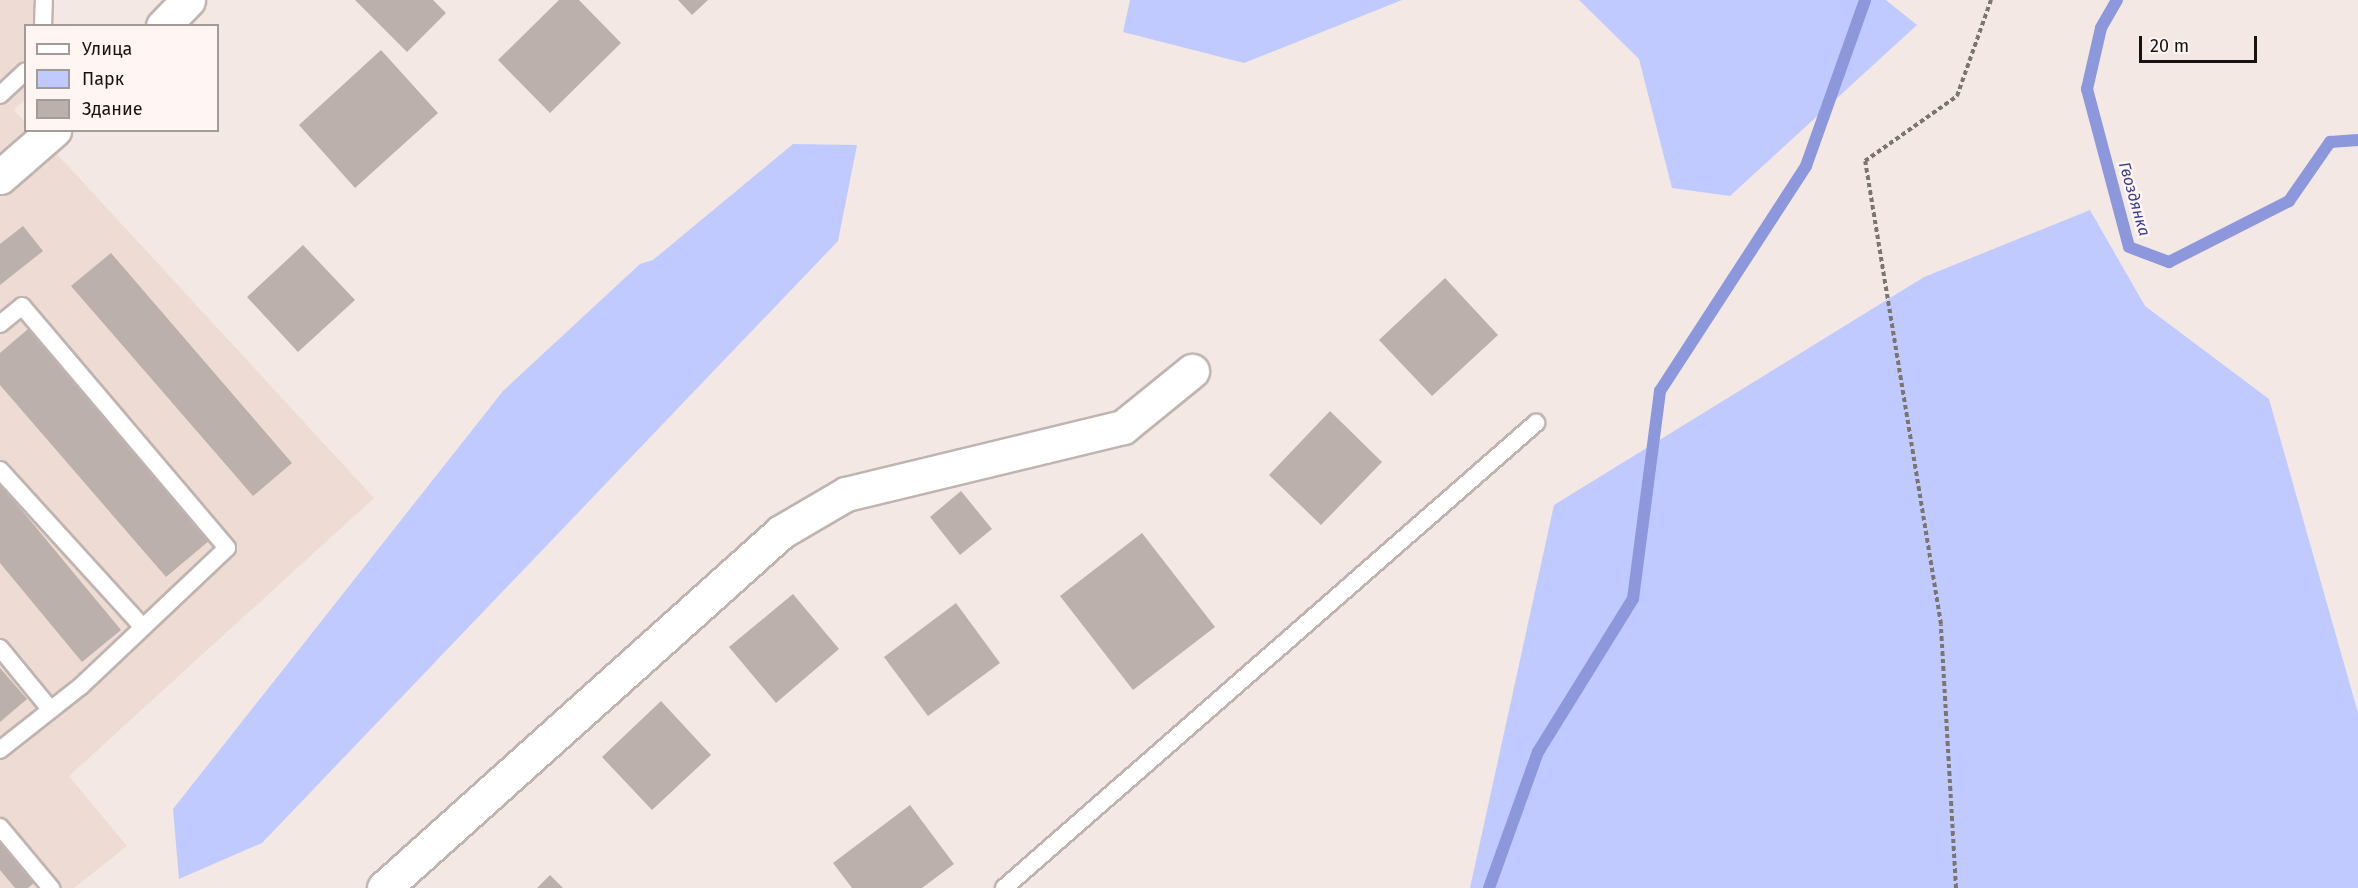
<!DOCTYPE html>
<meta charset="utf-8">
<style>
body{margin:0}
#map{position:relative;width:2358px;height:888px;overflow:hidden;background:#f3e8e3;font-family:"Fira Sans",sans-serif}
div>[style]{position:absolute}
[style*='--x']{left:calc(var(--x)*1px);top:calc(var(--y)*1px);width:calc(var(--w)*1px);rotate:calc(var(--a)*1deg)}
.built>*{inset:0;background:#eedbd4}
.green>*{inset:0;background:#c0caff}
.stream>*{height:12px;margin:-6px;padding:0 6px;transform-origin:6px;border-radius:6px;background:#8c97dc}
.building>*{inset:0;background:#bbb0ac}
.path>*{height:4px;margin-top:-2px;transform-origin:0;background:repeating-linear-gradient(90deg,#7b7571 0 4.5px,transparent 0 7.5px)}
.roads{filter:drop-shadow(2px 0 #bfb4b0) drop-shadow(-2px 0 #bfb4b0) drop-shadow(0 2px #bfb4b0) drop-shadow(0 -2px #bfb4b0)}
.lane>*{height:16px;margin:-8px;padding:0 8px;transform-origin:8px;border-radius:8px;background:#fff}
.street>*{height:33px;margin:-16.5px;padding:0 16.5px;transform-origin:16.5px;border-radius:16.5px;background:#fff}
span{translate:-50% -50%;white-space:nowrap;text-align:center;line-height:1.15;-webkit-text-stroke:5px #fff5f2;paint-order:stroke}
.water-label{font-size:16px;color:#373c8d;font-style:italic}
.legend{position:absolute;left:24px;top:24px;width:195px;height:108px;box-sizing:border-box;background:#fff5f2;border:2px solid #a29b98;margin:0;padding:8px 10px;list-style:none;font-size:18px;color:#161311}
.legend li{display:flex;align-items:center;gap:12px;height:30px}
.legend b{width:30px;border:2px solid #a29b98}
.scale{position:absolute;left:2139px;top:36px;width:118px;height:27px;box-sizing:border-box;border:3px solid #161311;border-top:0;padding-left:8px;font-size:18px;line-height:21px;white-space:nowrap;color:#161311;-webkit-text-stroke:4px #fff5f2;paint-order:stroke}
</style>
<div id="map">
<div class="built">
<i style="clip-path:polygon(0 0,52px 0,54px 25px,26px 26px,25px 99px,14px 110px,25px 122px,26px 130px,34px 131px,69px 167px,374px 498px,69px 776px,127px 846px,74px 888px,0 888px)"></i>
</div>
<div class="green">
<i style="clip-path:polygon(1130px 0,1402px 0,1244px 63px,1123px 32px)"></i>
<i style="clip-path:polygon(1579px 0,1886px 0,1917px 25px,1730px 196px,1672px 188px,1639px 59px)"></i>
<i style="clip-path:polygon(793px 144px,857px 145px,838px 241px,262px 843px,179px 879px,173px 809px,503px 391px,640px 264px,653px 260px)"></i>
<i style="clip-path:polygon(2090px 210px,2145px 306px,2269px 399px,2358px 713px,2358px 888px,1470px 888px,1554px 505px,1924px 277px)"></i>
</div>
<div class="stream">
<i style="--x:2117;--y:0;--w:32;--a:120"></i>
<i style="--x:2101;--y:28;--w:63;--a:102.9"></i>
<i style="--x:2087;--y:89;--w:163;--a:75.1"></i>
<i style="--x:2129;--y:247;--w:43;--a:20.6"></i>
<i style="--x:2169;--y:262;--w:135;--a:-26.9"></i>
<i style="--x:2289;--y:201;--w:72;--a:-55.2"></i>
<i style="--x:2330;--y:142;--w:28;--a:-4"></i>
<i style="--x:1489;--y:888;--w:145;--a:-70.2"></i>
<i style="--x:1538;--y:752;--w:180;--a:-58.2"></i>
<i style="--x:1633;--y:599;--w:210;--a:-82.6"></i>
<i style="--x:1660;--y:391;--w:268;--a:-57"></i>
<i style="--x:1806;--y:166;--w:176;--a:-70.4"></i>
</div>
<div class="building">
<i style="clip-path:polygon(355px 0,433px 0,446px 13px,407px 52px)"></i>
<i style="clip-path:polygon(559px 0,579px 0,621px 43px,550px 113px,498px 60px)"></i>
<i style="clip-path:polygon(678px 0,708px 0,692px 15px)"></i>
<i style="clip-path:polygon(381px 50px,438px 113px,355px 188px,299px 125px)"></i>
<i style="clip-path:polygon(23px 226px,43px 251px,0 285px,0 244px)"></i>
<i style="clip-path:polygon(303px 245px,355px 300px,298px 352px,247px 297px)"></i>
<i style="clip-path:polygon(111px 253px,292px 463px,253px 496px,71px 286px)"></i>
<i style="clip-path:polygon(1445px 278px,1498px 335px,1432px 396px,1379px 340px)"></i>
<i style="clip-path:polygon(28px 329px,210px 540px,166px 577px,0 385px,0 353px)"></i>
<i style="clip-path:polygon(1330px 411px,1382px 462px,1321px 525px,1269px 475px)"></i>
<i style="clip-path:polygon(0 484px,121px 630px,82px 662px,0 563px)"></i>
<i style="clip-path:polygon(961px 491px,992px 529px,960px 555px,930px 517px)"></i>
<i style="clip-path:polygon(1142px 533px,1215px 627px,1133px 690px,1060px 596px)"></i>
<i style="clip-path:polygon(793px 594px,839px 649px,776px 703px,729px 647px)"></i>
<i style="clip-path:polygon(956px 603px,1000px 663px,928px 716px,884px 657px)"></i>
<i style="clip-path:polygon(0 668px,27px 699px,0 722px)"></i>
<i style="clip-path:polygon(661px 701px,711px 755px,652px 810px,602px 757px)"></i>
<i style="clip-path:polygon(910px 805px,954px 864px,922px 888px,852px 888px,833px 863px)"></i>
<i style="clip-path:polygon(0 841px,35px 882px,28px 888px,15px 888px,0 870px)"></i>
<i style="clip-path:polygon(550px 875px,563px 888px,537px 888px)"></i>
</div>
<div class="path">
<i style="--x:1956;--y:888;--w:264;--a:-93.3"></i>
<i style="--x:1941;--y:624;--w:469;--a:-99.3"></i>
<i style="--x:1865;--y:161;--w:113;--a:-35.2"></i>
<i style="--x:1957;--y:96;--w:102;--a:-70.5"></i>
</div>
<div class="roads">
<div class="lane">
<i style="--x:43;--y:26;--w:26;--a:-88"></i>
<i style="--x:0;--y:95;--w:35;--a:-43"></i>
<i style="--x:0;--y:324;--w:28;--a:-39"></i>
<i style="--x:22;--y:306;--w:317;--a:49.7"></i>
<i style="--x:227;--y:548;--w:201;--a:136.6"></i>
<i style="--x:81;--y:686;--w:103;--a:141.7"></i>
<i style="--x:0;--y:470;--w:212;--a:47.7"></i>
<i style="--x:0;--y:648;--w:80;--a:50.6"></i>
<i style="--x:0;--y:827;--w:80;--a:50.1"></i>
<i style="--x:1004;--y:888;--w:707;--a:-41.16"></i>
</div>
<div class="street">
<i style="--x:163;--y:26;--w:36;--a:-46"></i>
<i style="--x:0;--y:177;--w:72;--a:-41"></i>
<i style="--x:384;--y:888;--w:533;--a:-41.88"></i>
<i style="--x:781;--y:532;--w:75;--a:-30.3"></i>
<i style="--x:846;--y:494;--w:285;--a:-13.6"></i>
<i style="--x:1123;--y:427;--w:89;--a:-39.1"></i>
</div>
</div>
<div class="water-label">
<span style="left:2134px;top:199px;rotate:74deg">Гвоздянка</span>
</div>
<ul class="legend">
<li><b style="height:8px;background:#fff"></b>Улица</li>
<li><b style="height:16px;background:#c0caff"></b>Парк</li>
<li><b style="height:16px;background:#bbb0ac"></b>Здание</li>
</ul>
<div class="scale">20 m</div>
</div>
